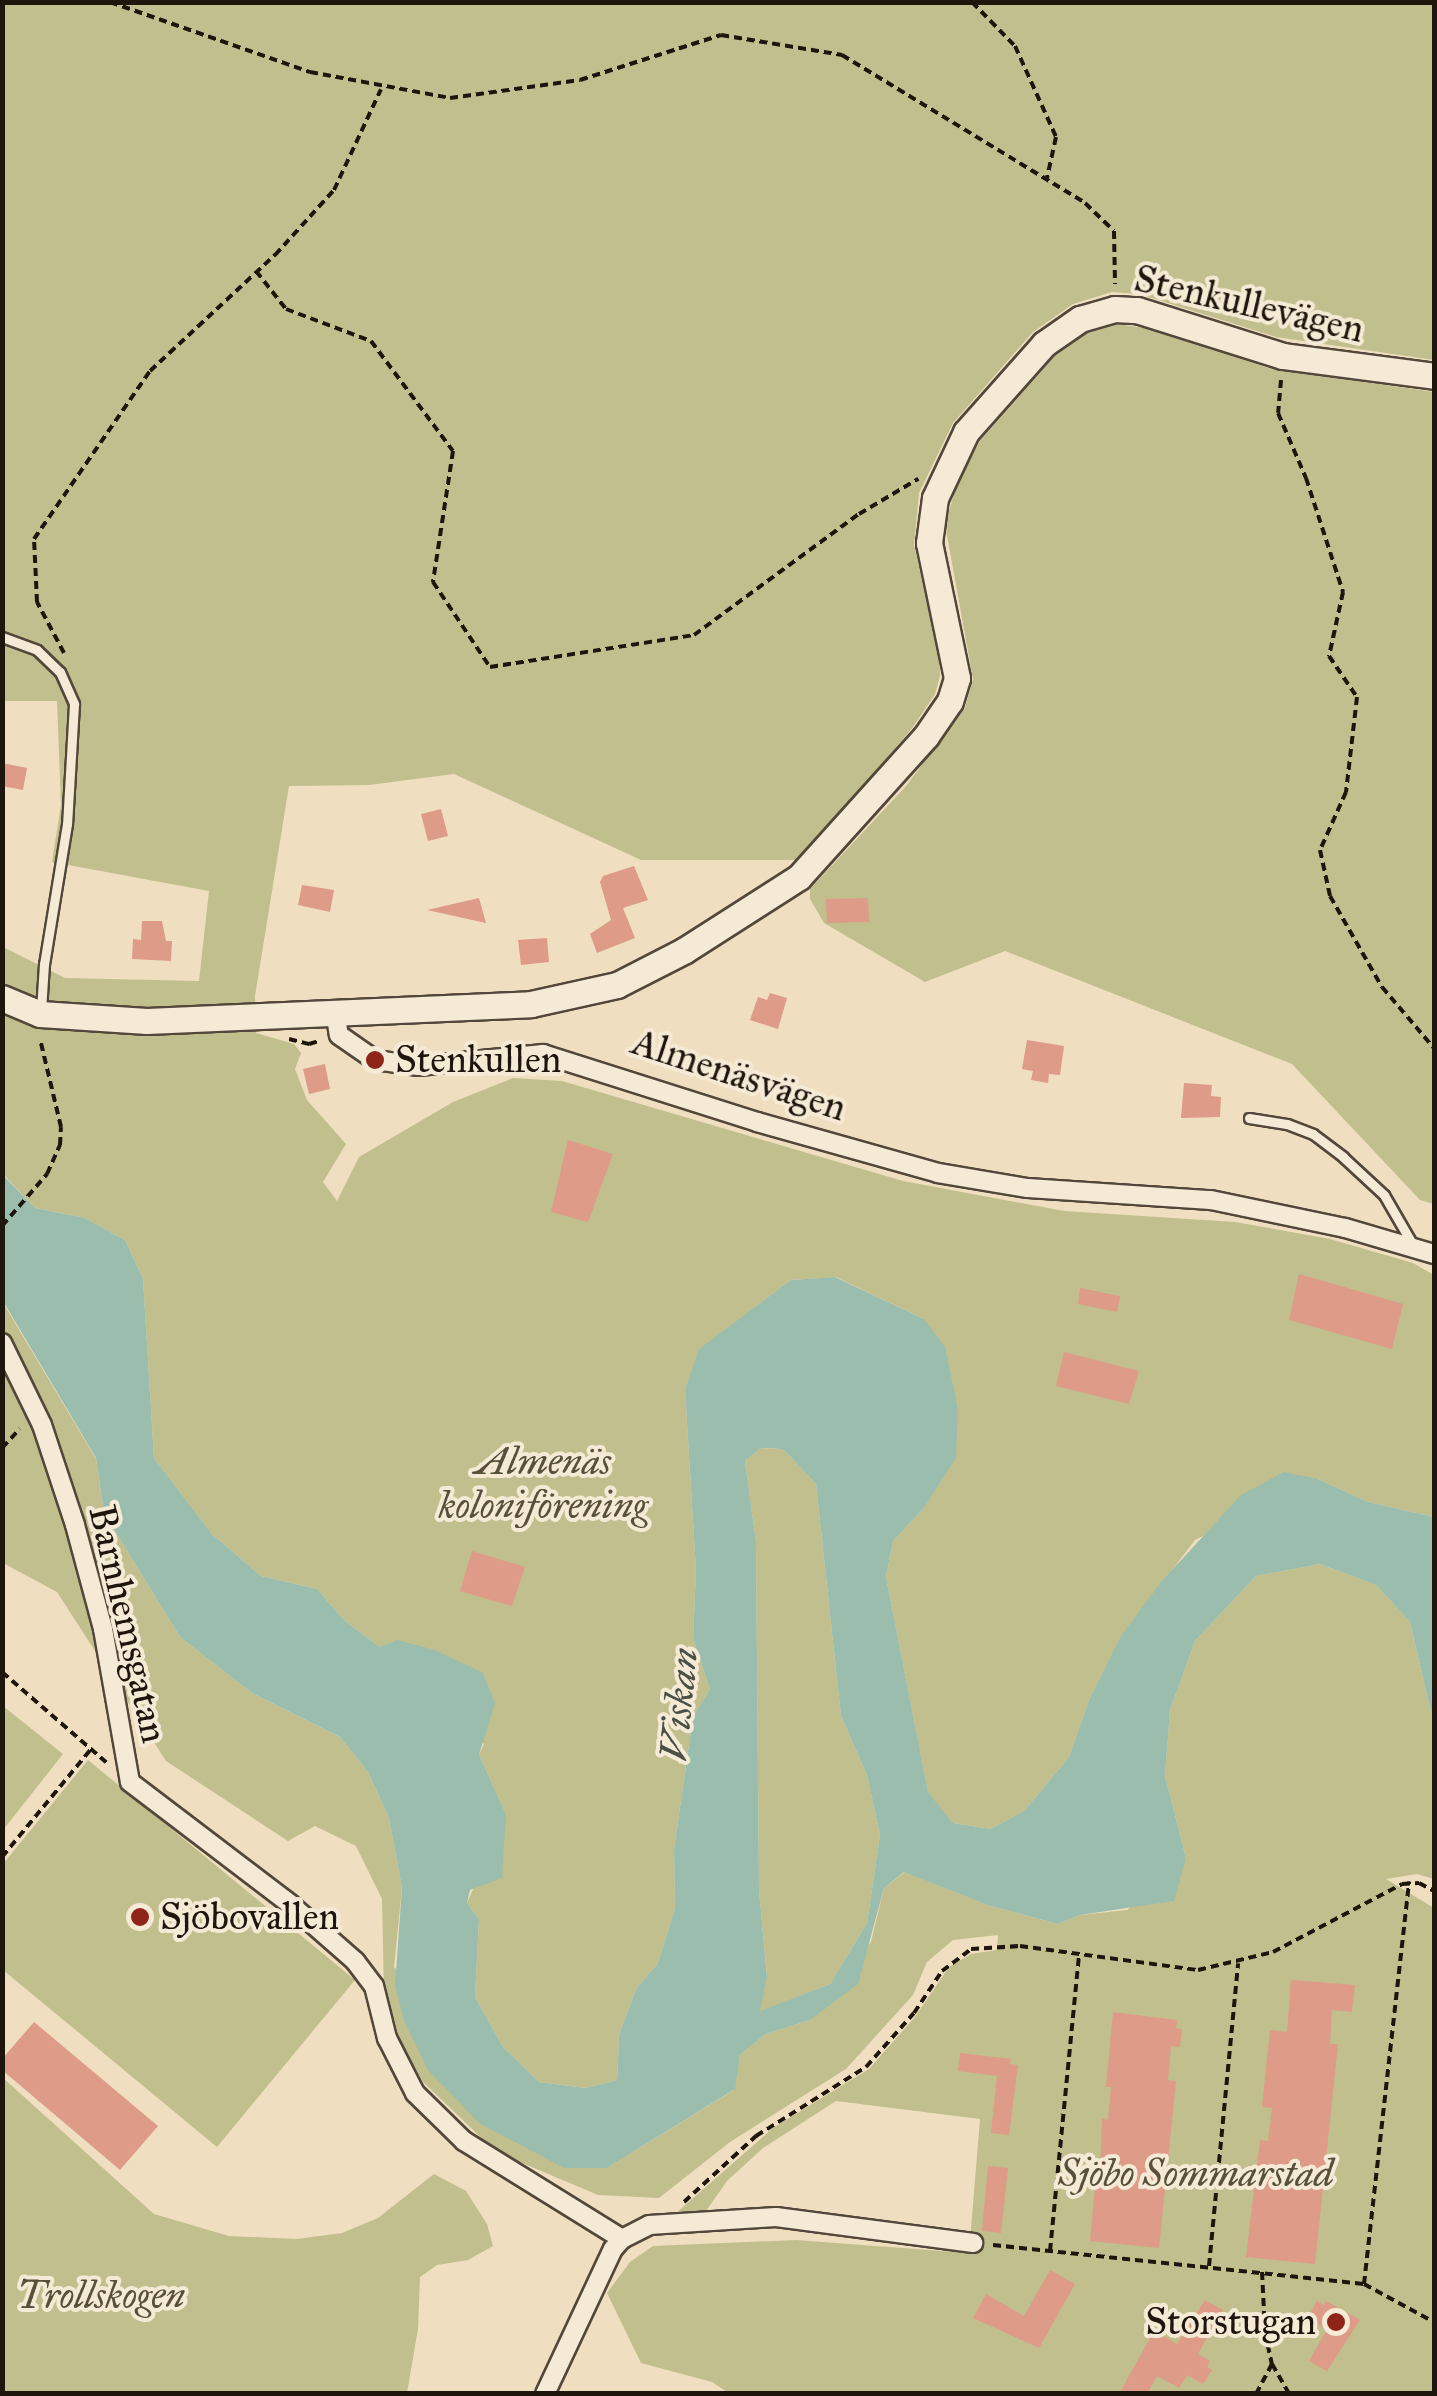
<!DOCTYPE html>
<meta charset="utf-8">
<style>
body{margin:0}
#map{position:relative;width:1437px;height:2396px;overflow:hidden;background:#f0dec0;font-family:"IM FELL Great Primer",serif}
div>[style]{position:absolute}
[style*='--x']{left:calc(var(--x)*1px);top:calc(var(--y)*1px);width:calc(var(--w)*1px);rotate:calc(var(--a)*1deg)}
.green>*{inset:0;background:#c1bf8d}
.water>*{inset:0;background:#9bbdad}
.building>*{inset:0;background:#dd9b88}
.path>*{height:4px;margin-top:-2px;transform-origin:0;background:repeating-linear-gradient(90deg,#1e150d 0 8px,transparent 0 13px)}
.roads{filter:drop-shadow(2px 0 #52473a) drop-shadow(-2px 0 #52473a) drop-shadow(0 2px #52473a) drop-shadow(0 -2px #52473a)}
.lane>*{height:9px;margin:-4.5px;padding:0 4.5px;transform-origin:4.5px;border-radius:4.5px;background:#f5ead6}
.street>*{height:18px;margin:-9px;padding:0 9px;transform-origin:9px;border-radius:9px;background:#f5ead6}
.secondary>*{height:25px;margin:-12.5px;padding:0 12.5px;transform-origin:12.5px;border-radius:12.5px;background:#f5ead6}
.dots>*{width:28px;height:28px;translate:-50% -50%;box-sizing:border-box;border:5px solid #f5ead6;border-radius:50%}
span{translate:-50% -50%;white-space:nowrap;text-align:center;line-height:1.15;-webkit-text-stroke:8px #f5ead6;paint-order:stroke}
.street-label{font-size:38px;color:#1e150d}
.poi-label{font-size:38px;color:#1e150d}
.left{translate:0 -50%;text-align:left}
.right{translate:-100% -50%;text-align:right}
.park-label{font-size:38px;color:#57503a;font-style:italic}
.water-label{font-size:40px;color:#4a5045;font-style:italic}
.frame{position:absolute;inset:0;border:5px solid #1e150d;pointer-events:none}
</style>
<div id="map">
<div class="green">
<i style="clip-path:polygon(3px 3px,1434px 3px,1434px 360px,1276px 337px,1139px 294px,1112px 292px,1073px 304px,1033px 332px,953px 423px,919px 493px,914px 545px,939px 657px,940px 676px,935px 694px,913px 727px,801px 860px,641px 860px,454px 774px,369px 785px,289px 786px,255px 996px,256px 1033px,294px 1044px,301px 1053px,295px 1069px,307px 1100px,346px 1144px,323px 1182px,337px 1201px,359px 1157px,453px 1102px,513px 1078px,562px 1081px,903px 1181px,1064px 1211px,1235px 1222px,1330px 1239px,1413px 1263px,1434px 1275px,1434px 1517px,1368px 1502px,1318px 1479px,1195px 1540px,1122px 1636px,1089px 1700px,1069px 1757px,1025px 1810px,991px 1829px,953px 1823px,928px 1793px,886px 1577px,893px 1541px,923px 1509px,924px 1319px,836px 1277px,791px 1280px,700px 1349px,685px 1389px,696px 1571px,693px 1638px,710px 1689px,693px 1717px,674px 1849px,675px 1908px,658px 1963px,636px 1989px,619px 2035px,617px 2080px,586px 2088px,539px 2082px,503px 2047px,475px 1997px,479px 1919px,467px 1903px,506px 1814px,479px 1755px,484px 1744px,380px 1647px,345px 1621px,317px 1589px,261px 1576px,212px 1534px,154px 1458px,143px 1279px,125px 1240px,85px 1218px,35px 1208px,3px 1174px,3px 947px,65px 978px,199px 981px,209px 891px,52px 862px,61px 805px,57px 701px,3px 701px)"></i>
<i style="clip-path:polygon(1116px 324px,1153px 329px,1268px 368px,1434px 392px,1434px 1204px,1420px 1200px,1292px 1064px,1005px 951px,925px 982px,824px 923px,810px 899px,810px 889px,906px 786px,965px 708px,973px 679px,945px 524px,957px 484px,980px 441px,1055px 356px,1087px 333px)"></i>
<i style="clip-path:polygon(2px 1301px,96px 1459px,104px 1513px,180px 1637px,252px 1693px,340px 1737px,368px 1772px,389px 1818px,402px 1888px,394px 1967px,607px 2168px,734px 2090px,740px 2055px,766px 2034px,810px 2020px,871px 1942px,884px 1888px,905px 1872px,987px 1905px,1058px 1924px,1080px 1915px,1127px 1910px,1186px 1858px,1165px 1776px,1170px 1710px,1195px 1641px,1256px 1576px,1320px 1564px,1376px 1585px,1410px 1622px,1434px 1725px,1434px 1879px,1417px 1874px,1386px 1879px,1434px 1908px,1434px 2393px,730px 2394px,712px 2382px,641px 2363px,607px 2293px,630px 2262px,653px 2246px,796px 2240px,969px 2253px,980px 2119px,836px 2101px,763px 2148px,727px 2181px,706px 2211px,675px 2214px,773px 2128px,869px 2069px,915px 2017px,949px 1967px,971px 1954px,997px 1950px,998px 1935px,953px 1940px,927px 1962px,913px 1995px,846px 2069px,730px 2142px,659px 2198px,598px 2195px,496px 2152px,423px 2082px,401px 2042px,384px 1992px,382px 1899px,356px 1846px,315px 1826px,288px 1841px,166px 1761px,57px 1592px,3px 1563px)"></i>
<i style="clip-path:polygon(759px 1448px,783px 1449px,816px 1484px,841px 1716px,867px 1775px,880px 1835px,867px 1923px,830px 1984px,759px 2012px,767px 1976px,759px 1890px,756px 1542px,745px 1461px)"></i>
<i style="clip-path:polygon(3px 1706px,63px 1754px,3px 1830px)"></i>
<i style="clip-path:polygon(88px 1760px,355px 1980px,217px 2147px,3px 1970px,3px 1864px)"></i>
<i style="clip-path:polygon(2px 2077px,154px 2214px,229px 2236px,297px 2239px,342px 2233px,378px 2218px,434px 2174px,466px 2191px,487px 2224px,493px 2246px,468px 2260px,437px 2265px,420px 2277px,418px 2329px,407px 2393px,3px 2393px)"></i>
</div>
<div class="water">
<i style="clip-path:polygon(evenodd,2px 1174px,35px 1208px,85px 1218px,125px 1240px,143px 1279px,154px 1458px,212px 1534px,261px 1576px,317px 1589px,345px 1621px,380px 1647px,397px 1640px,435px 1650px,483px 1673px,495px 1703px,479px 1755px,506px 1814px,502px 1878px,470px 1890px,467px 1903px,479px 1919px,475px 1997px,503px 2047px,539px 2082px,586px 2088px,617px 2080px,619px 2035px,636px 1989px,658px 1963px,675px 1908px,674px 1849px,693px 1717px,710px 1689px,693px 1638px,696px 1571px,685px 1389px,699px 1349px,791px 1280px,835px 1277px,924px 1319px,945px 1347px,958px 1409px,956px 1458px,923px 1509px,893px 1541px,886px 1577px,928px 1792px,953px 1823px,991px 1829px,1025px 1810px,1069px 1757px,1089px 1700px,1121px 1636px,1161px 1582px,1241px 1495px,1284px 1472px,1318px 1479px,1368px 1502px,1434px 1517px,1434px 1725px,1410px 1622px,1376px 1585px,1320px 1564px,1256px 1576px,1195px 1641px,1170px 1710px,1165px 1776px,1186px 1858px,1174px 1901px,1080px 1915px,1058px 1924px,987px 1905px,904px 1872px,884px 1888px,858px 1984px,810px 2020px,766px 2034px,740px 2055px,735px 2089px,607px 2168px,564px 2168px,479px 2123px,428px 2070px,404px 2021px,395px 1985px,402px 1888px,389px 1818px,368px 1772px,340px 1737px,252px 1693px,180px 1637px,104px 1513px,96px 1458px,3px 1301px,2px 1174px,760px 1448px,783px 1449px,816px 1484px,841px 1716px,867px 1775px,880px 1835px,867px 1923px,830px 1984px,760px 2011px,767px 1977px,759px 1890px,756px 1542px,745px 1461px,760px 1448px)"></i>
</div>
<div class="building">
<i style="clip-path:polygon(2px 763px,27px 768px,23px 790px,2px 786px)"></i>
<i style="clip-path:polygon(441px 809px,448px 836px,428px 841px,421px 814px)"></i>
<i style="clip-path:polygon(634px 866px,648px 900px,623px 908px,635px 938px,597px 953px,590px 934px,611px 920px,600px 882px,603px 876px)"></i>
<i style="clip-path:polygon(302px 885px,334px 890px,330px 912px,298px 905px)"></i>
<i style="clip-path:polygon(479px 898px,486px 923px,427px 910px)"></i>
<i style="clip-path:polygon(868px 898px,869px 922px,827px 923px,826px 899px)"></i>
<i style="clip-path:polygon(142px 921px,162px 921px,166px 941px,172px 941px,171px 961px,132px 959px,133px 939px,141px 940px)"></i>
<i style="clip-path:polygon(547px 938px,549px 962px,521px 965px,518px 940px)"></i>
<i style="clip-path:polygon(770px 993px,787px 998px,778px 1029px,750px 1020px,758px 997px,767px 1000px)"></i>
<i style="clip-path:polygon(1027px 1040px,1064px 1046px,1060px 1075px,1049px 1074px,1048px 1083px,1031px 1080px,1033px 1071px,1022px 1069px)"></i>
<i style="clip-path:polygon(325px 1064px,330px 1089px,309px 1094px,303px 1069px)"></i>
<i style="clip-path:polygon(1184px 1083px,1212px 1085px,1211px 1096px,1221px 1097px,1220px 1117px,1181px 1118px)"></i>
<i style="clip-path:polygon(568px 1140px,613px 1154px,588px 1222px,551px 1212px)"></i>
<i style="clip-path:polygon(1299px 1274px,1403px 1304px,1392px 1349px,1289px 1320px)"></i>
<i style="clip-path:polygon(1080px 1288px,1120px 1296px,1117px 1312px,1078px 1304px)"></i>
<i style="clip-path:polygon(1064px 1352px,1139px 1371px,1129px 1404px,1056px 1386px)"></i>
<i style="clip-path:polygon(472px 1551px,525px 1567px,512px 1606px,460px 1591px)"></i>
<i style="clip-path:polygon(1291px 1980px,1355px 1985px,1352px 2012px,1332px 2010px,1330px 2044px,1338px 2044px,1315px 2264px,1246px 2257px,1260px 2140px,1268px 2141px,1272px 2108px,1262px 2107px,1270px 2030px,1287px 2032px)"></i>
<i style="clip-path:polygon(1113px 2012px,1177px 2020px,1176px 2028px,1182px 2029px,1180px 2047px,1171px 2046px,1168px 2080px,1176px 2081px,1159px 2248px,1090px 2241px,1096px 2177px,1100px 2178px,1102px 2119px,1108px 2120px,1111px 2087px,1106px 2087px)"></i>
<i style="clip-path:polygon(34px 2022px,158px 2126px,120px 2170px,2px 2070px,2px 2059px)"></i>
<i style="clip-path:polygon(960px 2053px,1011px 2059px,1010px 2064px,1018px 2065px,1009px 2135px,991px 2133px,997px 2076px,958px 2071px)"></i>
<i style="clip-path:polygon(988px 2166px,1008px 2168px,1001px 2233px,982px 2231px)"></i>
<i style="clip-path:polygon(1050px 2270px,1075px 2284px,1039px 2348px,973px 2318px,986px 2294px,1024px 2316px)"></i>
<i style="clip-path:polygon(1205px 2300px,1223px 2310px,1198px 2354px,1210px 2361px,1207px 2367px,1212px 2370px,1203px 2384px,1187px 2375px,1179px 2388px,1157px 2376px,1147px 2394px,1119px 2394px,1154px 2331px,1177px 2344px)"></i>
<i style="clip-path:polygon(1317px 2301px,1324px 2305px,1326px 2301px,1360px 2320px,1327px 2371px,1309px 2361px,1326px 2331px,1309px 2315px)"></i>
</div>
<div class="path">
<i style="--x:110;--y:2;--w:212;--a:19.3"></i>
<i style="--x:310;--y:72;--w:142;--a:10.5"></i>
<i style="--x:450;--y:98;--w:131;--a:-7.9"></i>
<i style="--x:580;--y:80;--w:148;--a:-17.7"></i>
<i style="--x:721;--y:35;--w:123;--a:9.4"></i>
<i style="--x:842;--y:55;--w:285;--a:31.3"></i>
<i style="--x:1085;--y:203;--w:40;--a:44"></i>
<i style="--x:1114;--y:231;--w:53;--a:88.9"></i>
<i style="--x:972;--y:2;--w:62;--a:45.7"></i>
<i style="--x:1015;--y:46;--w:100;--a:65.7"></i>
<i style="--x:1056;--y:137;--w:42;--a:102.4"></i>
<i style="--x:256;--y:271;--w:48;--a:51.7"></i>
<i style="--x:286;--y:309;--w:91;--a:20.6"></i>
<i style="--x:371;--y:341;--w:137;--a:53.3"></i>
<i style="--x:453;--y:451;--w:133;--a:98.7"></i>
<i style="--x:433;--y:582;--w:102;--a:56.2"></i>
<i style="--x:490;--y:667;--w:206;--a:-8.9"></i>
<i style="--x:694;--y:635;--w:205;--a:-36.3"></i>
<i style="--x:859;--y:514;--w:69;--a:-30.7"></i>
<i style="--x:1281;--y:380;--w:33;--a:95"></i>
<i style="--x:1278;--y:413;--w:71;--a:66.7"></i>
<i style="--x:1306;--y:478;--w:120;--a:72"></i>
<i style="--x:1343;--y:592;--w:66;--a:102.3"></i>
<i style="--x:1329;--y:656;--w:50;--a:55.7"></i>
<i style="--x:1357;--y:697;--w:96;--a:96.6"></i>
<i style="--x:1346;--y:792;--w:64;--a:114.1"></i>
<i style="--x:1320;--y:850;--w:47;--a:77.7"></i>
<i style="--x:1330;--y:896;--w:105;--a:60.3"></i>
<i style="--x:1382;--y:987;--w:80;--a:49.6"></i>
<i style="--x:64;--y:653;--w:58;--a:-117.9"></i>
<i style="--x:37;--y:602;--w:63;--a:-92.7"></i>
<i style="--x:34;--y:539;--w:204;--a:-55.4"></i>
<i style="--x:150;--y:371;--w:171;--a:-42.9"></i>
<i style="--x:275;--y:255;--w:88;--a:-47.8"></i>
<i style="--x:334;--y:190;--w:111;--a:-65"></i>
<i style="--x:289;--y:1039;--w:21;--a:14"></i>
<i style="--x:309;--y:1044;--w:10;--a:-17"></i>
<i style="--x:2;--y:1226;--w:69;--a:-49.1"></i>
<i style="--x:47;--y:1174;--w:32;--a:-66"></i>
<i style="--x:60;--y:1145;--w:18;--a:-87"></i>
<i style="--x:61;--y:1127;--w:90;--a:-103.4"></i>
<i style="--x:2;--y:1448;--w:26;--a:-47"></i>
<i style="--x:2;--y:1672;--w:139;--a:40.9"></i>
<i style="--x:2;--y:1857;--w:140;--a:-50.5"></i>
<i style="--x:684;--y:2202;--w:98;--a:-42.5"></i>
<i style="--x:756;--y:2136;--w:130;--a:-32.1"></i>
<i style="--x:866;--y:2067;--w:72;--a:-48.4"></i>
<i style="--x:914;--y:2013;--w:50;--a:-56.3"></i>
<i style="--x:942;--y:1971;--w:36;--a:-37"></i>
<i style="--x:971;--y:1949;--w:49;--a:-3.5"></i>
<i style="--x:1020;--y:1946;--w:180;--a:7.7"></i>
<i style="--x:1198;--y:1970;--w:77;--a:-13.5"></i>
<i style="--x:1273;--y:1952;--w:146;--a:-27.8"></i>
<i style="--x:1402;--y:1884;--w:17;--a:-3"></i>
<i style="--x:1419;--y:1883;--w:17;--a:28"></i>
<i style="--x:993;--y:2245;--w:373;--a:6"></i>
<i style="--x:1364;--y:2284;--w:80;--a:28.5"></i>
<i style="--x:1050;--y:2251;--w:295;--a:-84.4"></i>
<i style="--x:1209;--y:2266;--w:304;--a:-84.5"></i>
<i style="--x:1262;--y:2272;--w:60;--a:87.1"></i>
<i style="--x:1265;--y:2332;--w:33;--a:78"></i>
<i style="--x:1272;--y:2364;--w:34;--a:60"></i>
<i style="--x:1364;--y:2284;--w:405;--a:-83.6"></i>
<i style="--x:1256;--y:2394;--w:34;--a:-62"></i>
<i style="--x:1431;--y:2394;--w:4;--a:-34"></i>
</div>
<div class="roads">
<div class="lane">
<i style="--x:2;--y:637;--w:37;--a:20"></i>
<i style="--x:37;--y:650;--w:32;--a:44"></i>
<i style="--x:60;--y:672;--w:35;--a:66"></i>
<i style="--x:74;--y:704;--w:120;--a:93.3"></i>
<i style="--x:67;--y:824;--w:142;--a:99.3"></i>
<i style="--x:44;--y:964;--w:47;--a:93.7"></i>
<i style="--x:1249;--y:1118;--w:38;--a:9"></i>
<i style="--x:1287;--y:1124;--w:28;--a:21"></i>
<i style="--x:1313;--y:1134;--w:38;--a:37"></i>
<i style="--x:1343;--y:1157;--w:56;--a:42.8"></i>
<i style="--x:1384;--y:1195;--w:58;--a:59.9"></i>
</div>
<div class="street">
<i style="--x:335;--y:1011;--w:24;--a:81"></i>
<i style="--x:339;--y:1035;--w:44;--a:34.8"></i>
<i style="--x:375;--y:1060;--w:44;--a:7.8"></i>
<i style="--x:419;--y:1066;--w:125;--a:-5.5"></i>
<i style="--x:543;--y:1054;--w:225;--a:17.6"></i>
<i style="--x:757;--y:1122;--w:188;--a:15.7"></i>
<i style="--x:938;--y:1173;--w:91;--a:9.5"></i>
<i style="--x:1028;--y:1188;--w:183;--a:3.8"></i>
<i style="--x:1211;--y:1200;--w:137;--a:11.8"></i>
<i style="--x:1345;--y:1228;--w:93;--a:16.3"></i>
<i style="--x:2;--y:1343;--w:91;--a:64"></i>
<i style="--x:42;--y:1425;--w:105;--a:71.7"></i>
<i style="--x:75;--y:1525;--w:108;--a:74.9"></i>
<i style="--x:103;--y:1629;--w:155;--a:80"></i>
<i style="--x:130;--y:1782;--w:201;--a:37.3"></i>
<i style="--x:290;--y:1904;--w:86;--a:41.2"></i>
<i style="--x:355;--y:1961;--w:31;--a:53"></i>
<i style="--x:374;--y:1986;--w:54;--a:76"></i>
<i style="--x:387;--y:2038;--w:62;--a:63"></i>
<i style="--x:415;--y:2093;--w:69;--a:44.4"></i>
<i style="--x:464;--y:2141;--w:186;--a:31.8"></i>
<i style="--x:545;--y:2394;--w:160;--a:-64.9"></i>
<i style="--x:613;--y:2249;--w:13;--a:-48"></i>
<i style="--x:622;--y:2239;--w:30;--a:-27"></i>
<i style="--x:649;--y:2225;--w:127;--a:-3.6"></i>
<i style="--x:776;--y:2217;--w:199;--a:7.5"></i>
</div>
<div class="secondary">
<i style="--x:2;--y:998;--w:41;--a:22.8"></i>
<i style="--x:40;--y:1014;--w:107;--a:3.7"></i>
<i style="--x:147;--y:1021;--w:384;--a:-2.5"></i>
<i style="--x:531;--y:1004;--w:88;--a:-12.5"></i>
<i style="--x:617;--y:985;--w:76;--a:-27.2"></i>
<i style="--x:685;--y:950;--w:135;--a:-32.6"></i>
<i style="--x:799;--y:877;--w:190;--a:-48"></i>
<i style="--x:926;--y:736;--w:42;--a:-55.6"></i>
<i style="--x:950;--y:701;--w:24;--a:-73"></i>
<i style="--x:957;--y:678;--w:138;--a:-101.7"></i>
<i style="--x:929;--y:543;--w:45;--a:-82.4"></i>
<i style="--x:935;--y:498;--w:73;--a:-64.8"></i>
<i style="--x:966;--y:432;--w:118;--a:-48.4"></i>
<i style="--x:1044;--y:344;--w:44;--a:-34.8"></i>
<i style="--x:1080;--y:319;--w:36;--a:-16"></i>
<i style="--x:1115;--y:309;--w:22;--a:3"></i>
<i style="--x:1137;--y:310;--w:153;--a:17.5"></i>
<i style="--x:1283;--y:356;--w:152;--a:7.5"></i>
</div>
</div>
<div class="dots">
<i style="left:375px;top:1060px;background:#8f2418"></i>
<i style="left:140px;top:1917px;background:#8f2418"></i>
<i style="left:1336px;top:2322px;background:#8f2418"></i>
</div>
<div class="street-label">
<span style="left:1249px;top:304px;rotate:13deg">Stenkullevägen</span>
<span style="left:739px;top:1075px;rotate:18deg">Almenäsvägen</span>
<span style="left:128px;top:1624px;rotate:77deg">Barnhemsgatan</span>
</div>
<div class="poi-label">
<span class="left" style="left:395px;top:1060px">Stenkullen</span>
<span class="left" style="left:160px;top:1917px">Sjöbovallen</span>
<span class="right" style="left:1316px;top:2322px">Storstugan</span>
</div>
<div class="park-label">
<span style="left:543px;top:1484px">Almenäs<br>koloniförening</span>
<span style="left:1196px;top:2174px">Sjöbo Sommarstad</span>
<span style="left:101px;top:2296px">Trollskogen</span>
</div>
<div class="water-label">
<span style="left:679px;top:1705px;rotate:-84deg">Viskan</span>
</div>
<div class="frame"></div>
</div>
